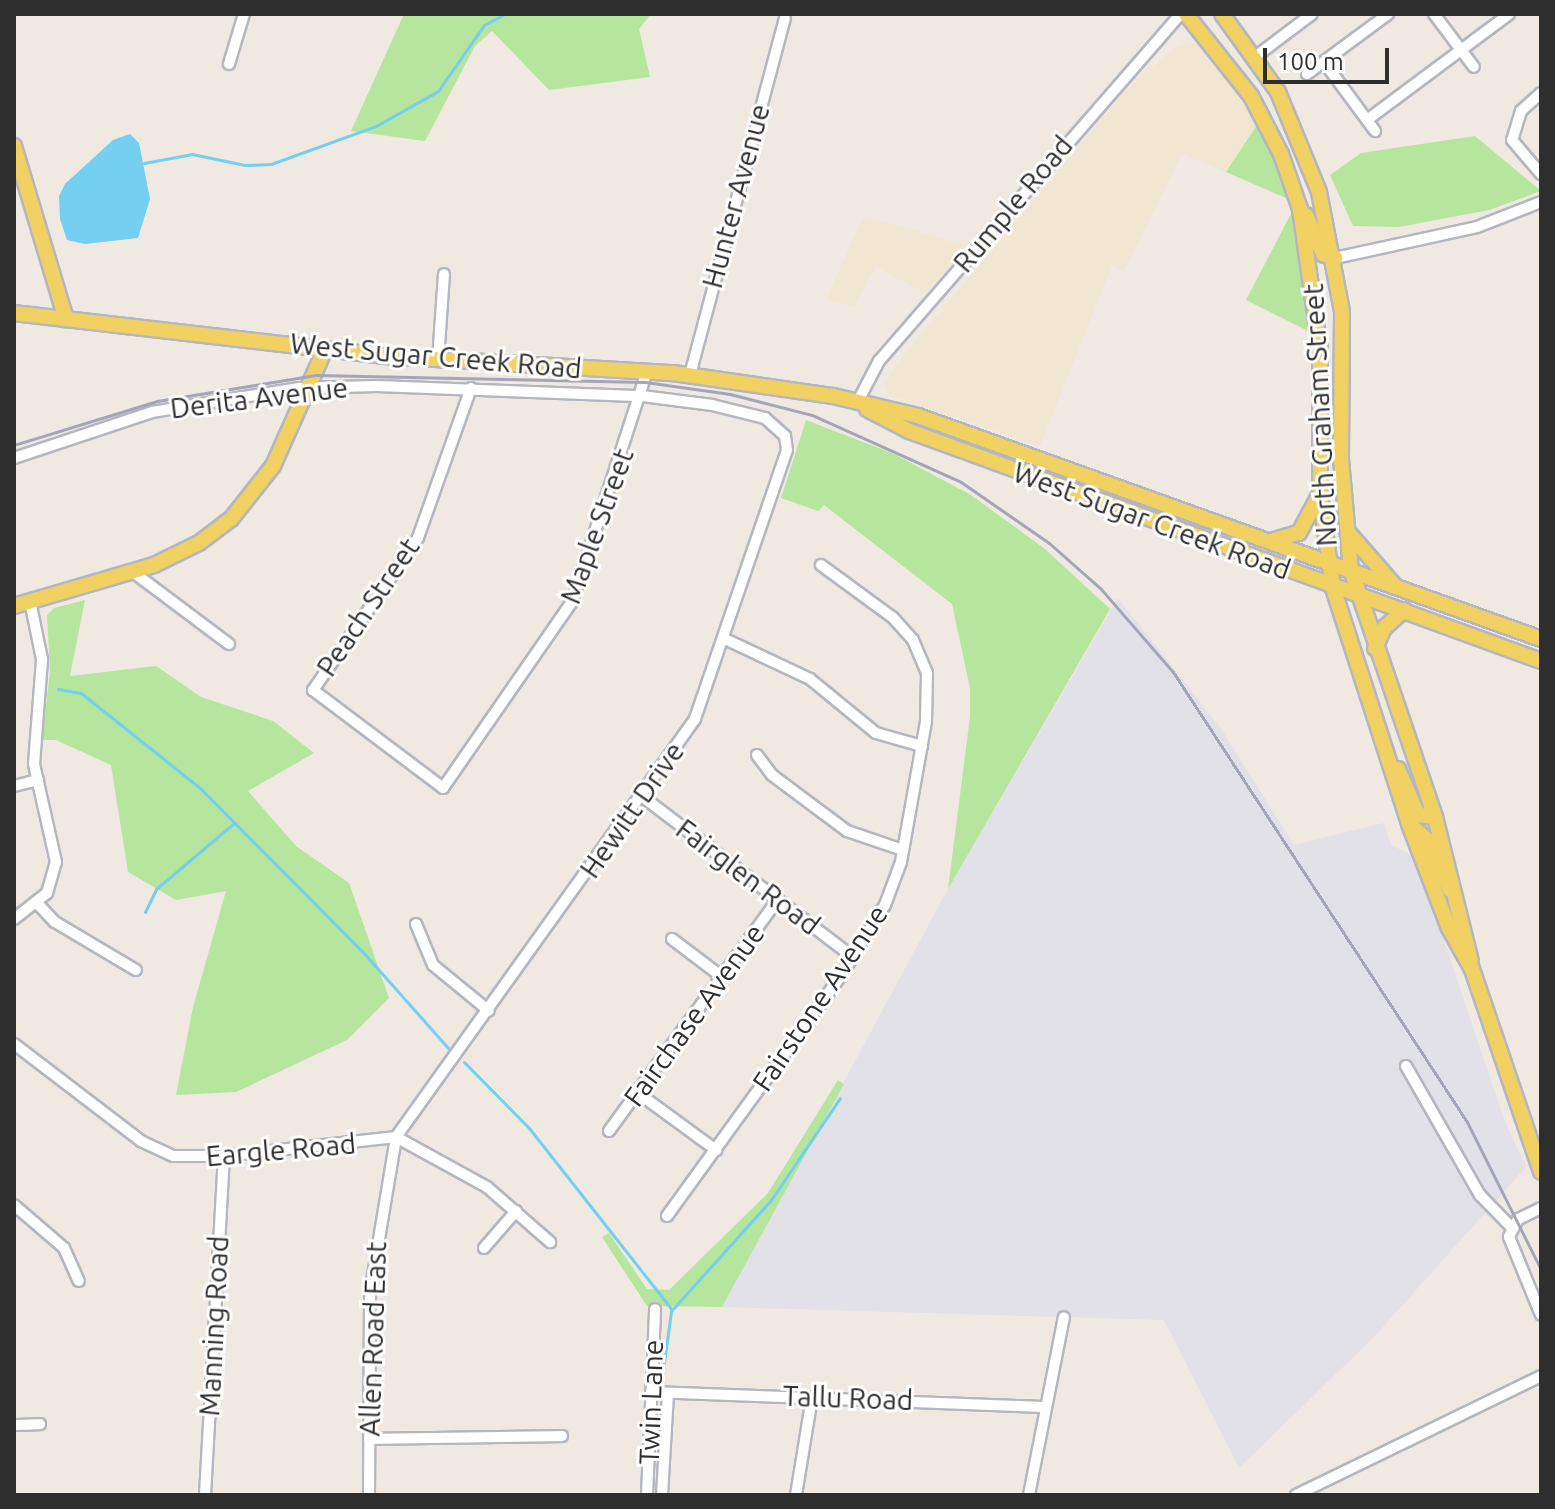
<!DOCTYPE html>
<style>
body{margin:0}
#map{position:relative;width:1555px;height:1509px;overflow:hidden;background:#efe9e1;font-family:Ubuntu,sans-serif}
div>[style]{position:absolute}
[style*='--x']{left:calc(var(--x)*1px);top:calc(var(--y)*1px);width:calc(var(--w)*1px);rotate:calc(var(--a)*1deg)}
.industrial>*{inset:0;background:#e3e1e8}
.education>*{inset:0;background:#f0e6d1}
.green>*{inset:0;background:#b6e59e}
.water>*{inset:0;background:#75cff0}
.stream>*{height:3px;margin:-1.5px;padding:0 1.5px;transform-origin:1.5px;border-radius:1.5px;background:#75cff0}
.roads{filter:drop-shadow(2px 0 #b4b7c1) drop-shadow(-2px 0 #b4b7c1) drop-shadow(0 2px #b4b7c1) drop-shadow(0 -2px #b4b7c1)}
.minor>*{height:10px;margin:-5px;padding:0 5px;transform-origin:5px;border-radius:5px;background:#fff}
.major>*{height:14px;margin:-7px;padding:0 7px;transform-origin:7px;border-radius:7px;background:#f2d163}
.rail>*{height:3px;margin:-1.5px;padding:0 1.5px;transform-origin:1.5px;border-radius:1.5px;background:#a3a6b8}
span{translate:-50% -50%;white-space:nowrap;text-align:center;line-height:1.15;-webkit-text-stroke:6px #fff;paint-order:stroke}
.street-label{font-size:28px;color:#2e2e2e}
.frame{position:absolute;inset:0;border:16px solid #2e2e2e;pointer-events:none}
.scale{position:absolute;left:1263px;top:48px;width:126px;height:36px;box-sizing:border-box;border:4px solid #2e2e2e;border-top:0;padding-left:10px;font-size:24px;line-height:28px;white-space:nowrap;color:#2e2e2e;-webkit-text-stroke:6px #fff;paint-order:stroke}
</style>
<div id="map">
<div class="industrial">
<i style="clip-path:polygon(1118px 598px,1222px 730px,1294px 845px,1384px 823px,1391px 845px,1416px 857px,1505px 1122px,1526px 1167px,1374px 1337px,1239px 1468px,1164px 1320px,722px 1307px,948px 889px)"></i>
</div>
<div class="education">
<i style="clip-path:polygon(1189px 42px,1207px 48px,1257px 125px,1226px 172px,1182px 154px,1124px 271px,1112px 266px,1040px 446px,889px 395px,883px 384px,902px 357px,1129px 87px,1173px 49px)"></i>
<i style="clip-path:polygon(863px 218px,896px 225px,965px 246px,925px 293px,876px 267px,854px 307px,826px 299px)"></i>
</div>
<div class="green">
<i style="clip-path:polygon(404px 14px,651px 14px,639px 29px,650px 77px,549px 90px,492px 31px,475px 46px,425px 141px,351px 131px)"></i>
<i style="clip-path:polygon(1257px 125px,1275px 163px,1288px 199px,1226px 172px)"></i>
<i style="clip-path:polygon(1475px 136px,1541px 191px,1489px 210px,1399px 227px,1353px 226px,1330px 175px,1361px 153px)"></i>
<i style="clip-path:polygon(1292px 212px,1306px 276px,1312px 333px,1246px 300px)"></i>
<i style="clip-path:polygon(806px 420px,894px 454px,971px 495px,1045px 549px,1110px 609px,948px 889px,970px 717px,970px 688px,952px 604px,824px 505px,818px 511px,781px 498px)"></i>
<i style="clip-path:polygon(85px 600px,70px 676px,156px 666px,201px 697px,273px 721px,314px 753px,248px 791px,296px 846px,349px 883px,389px 998px,347px 1040px,236px 1092px,176px 1095px,193px 1007px,226px 891px,176px 900px,128px 872px,111px 765px,56px 740px,42px 740px,50px 672px,47px 615px,54px 608px)"></i>
<i style="clip-path:polygon(838px 1080px,844px 1084px,722px 1307px,647px 1306px,602px 1237px,609px 1233px,647px 1289px,669px 1290px,768px 1193px)"></i>
</div>
<div class="water">
<i style="clip-path:polygon(130px 134px,139px 143px,150px 199px,138px 238px,85px 244px,67px 240px,60px 219px,59px 196px,65px 184px,113px 140px)"></i>
</div>
<div class="stream">
<i style="--x:144;--y:163;--w:49;--a:-10.6"></i>
<i style="--x:192;--y:154;--w:54;--a:11.7"></i>
<i style="--x:245;--y:165;--w:26;--a:-2"></i>
<i style="--x:271;--y:164;--w:112;--a:-19.9"></i>
<i style="--x:376;--y:126;--w:71;--a:-29.4"></i>
<i style="--x:438;--y:91;--w:80;--a:-55.1"></i>
<i style="--x:484;--y:25;--w:24;--a:-28"></i>
<i style="--x:58;--y:689;--w:23;--a:10"></i>
<i style="--x:81;--y:693;--w:152;--a:38.6"></i>
<i style="--x:200;--y:788;--w:230;--a:45.2"></i>
<i style="--x:362;--y:951;--w:130;--a:48.4"></i>
<i style="--x:145;--y:912;--w:25;--a:-64"></i>
<i style="--x:156;--y:889;--w:102;--a:-40.2"></i>
<i style="--x:464;--y:1062;--w:93;--a:45.4"></i>
<i style="--x:529;--y:1128;--w:231;--a:51.8"></i>
<i style="--x:662;--y:1377;--w:67;--a:-82.2"></i>
<i style="--x:671;--y:1311;--w:149;--a:-48"></i>
<i style="--x:771;--y:1200;--w:123;--a:-55.9"></i>
</div>
<div class="roads">
<div class="minor">
<i style="--x:1434;--y:14;--w:66;--a:53"></i>
<i style="--x:1255;--y:57;--w:71;--a:-37"></i>
<i style="--x:1324;--y:62;--w:86;--a:53.5"></i>
<i style="--x:229;--y:64;--w:52;--a:-73.3"></i>
<i style="--x:1307;--y:74;--w:101;--a:-36.5"></i>
<i style="--x:1541;--y:93;--w:27;--a:138"></i>
<i style="--x:1521;--y:111;--w:30;--a:107"></i>
<i style="--x:1512;--y:140;--w:45;--a:49.5"></i>
<i style="--x:1367;--y:120;--w:177;--a:-36.7"></i>
<i style="--x:1335;--y:258;--w:145;--a:-12.3"></i>
<i style="--x:1477;--y:227;--w:69;--a:-21.3"></i>
<i style="--x:438;--y:360;--w:86;--a:-86"></i>
<i style="--x:690;--y:375;--w:369;--a:-75.1"></i>
<i style="--x:471;--y:388;--w:159;--a:109.5"></i>
<i style="--x:418;--y:538;--w:185;--a:124.6"></i>
<i style="--x:313;--y:690;--w:163;--a:37"></i>
<i style="--x:443;--y:788;--w:226;--a:-55.3"></i>
<i style="--x:572;--y:602;--w:243;--a:-72"></i>
<i style="--x:857;--y:403;--w:47;--a:-62.4"></i>
<i style="--x:879;--y:361;--w:460;--a:-49"></i>
<i style="--x:14;--y:458;--w:145;--a:-18.4"></i>
<i style="--x:152;--y:412;--w:149;--a:-9.3"></i>
<i style="--x:299;--y:388;--w:78;--a:-1.5"></i>
<i style="--x:377;--y:386;--w:265;--a:2.2"></i>
<i style="--x:642;--y:396;--w:71;--a:7.3"></i>
<i style="--x:712;--y:405;--w:55;--a:13.8"></i>
<i style="--x:765;--y:418;--w:27;--a:42"></i>
<i style="--x:785;--y:436;--w:14;--a:82"></i>
<i style="--x:787;--y:450;--w:284;--a:108.9"></i>
<i style="--x:695;--y:719;--w:514;--a:125.58"></i>
<i style="--x:396;--y:1137;--w:173;--a:173.7"></i>
<i style="--x:224;--y:1156;--w:51;--a:180"></i>
<i style="--x:173;--y:1156;--w:35;--a:-155"></i>
<i style="--x:141;--y:1141;--w:160;--a:-142.6"></i>
<i style="--x:133;--y:572;--w:120;--a:36.9"></i>
<i style="--x:725;--y:639;--w:94;--a:25.2"></i>
<i style="--x:810;--y:679;--w:85;--a:39.3"></i>
<i style="--x:876;--y:733;--w:48;--a:15.8"></i>
<i style="--x:757;--y:755;--w:25;--a:53"></i>
<i style="--x:772;--y:775;--w:94;--a:36.7"></i>
<i style="--x:847;--y:831;--w:59;--a:18.7"></i>
<i style="--x:14;--y:786;--w:25;--a:-14"></i>
<i style="--x:643;--y:797;--w:264;--a:37.3"></i>
<i style="--x:37;--y:903;--w:26;--a:47"></i>
<i style="--x:55;--y:922;--w:94;--a:30.7"></i>
<i style="--x:14;--y:919;--w:42;--a:-38.2"></i>
<i style="--x:47;--y:893;--w:32;--a:-74"></i>
<i style="--x:56;--y:862;--w:100;--a:-102.7"></i>
<i style="--x:34;--y:764;--w:105;--a:-85.6"></i>
<i style="--x:42;--y:659;--w:59;--a:-101.7"></i>
<i style="--x:416;--y:924;--w:44;--a:67.5"></i>
<i style="--x:433;--y:965;--w:72;--a:39.4"></i>
<i style="--x:672;--y:939;--w:63;--a:37.2"></i>
<i style="--x:1406;--y:1066;--w:149;--a:60.2"></i>
<i style="--x:1480;--y:1195;--w:45;--a:45.9"></i>
<i style="--x:638;--y:1093;--w:97;--a:36.2"></i>
<i style="--x:609;--y:1131;--w:287;--a:-53.9"></i>
<i style="--x:396;--y:1137;--w:104;--a:28.8"></i>
<i style="--x:487;--y:1187;--w:84;--a:41.1"></i>
<i style="--x:14;--y:1205;--w:66;--a:40.7"></i>
<i style="--x:64;--y:1248;--w:36;--a:66"></i>
<i style="--x:1541;--y:1208;--w:25;--a:154"></i>
<i style="--x:1518;--y:1219;--w:20;--a:117"></i>
<i style="--x:1509;--y:1237;--w:84;--a:67.7"></i>
<i style="--x:667;--y:1216;--w:299;--a:-54.1"></i>
<i style="--x:842;--y:974;--w:81;--a:-58.1"></i>
<i style="--x:885;--y:905;--w:46;--a:-69.6"></i>
<i style="--x:901;--y:862;--w:143;--a:-79.9"></i>
<i style="--x:926;--y:721;--w:48;--a:-88.8"></i>
<i style="--x:927;--y:673;--w:36;--a:-113"></i>
<i style="--x:913;--y:640;--w:31;--a:-132"></i>
<i style="--x:892;--y:617;--w:88;--a:-143.8"></i>
<i style="--x:484;--y:1248;--w:49;--a:-49.1"></i>
<i style="--x:651;--y:1392;--w:394;--a:2.2"></i>
<i style="--x:14;--y:1425;--w:26;--a:-2"></i>
<i style="--x:369;--y:1439;--w:193;--a:-0.9"></i>
<i style="--x:205;--y:1495;--w:340;--a:-86.8"></i>
<i style="--x:369;--y:1495;--w:202;--a:-89.7"></i>
<i style="--x:370;--y:1293;--w:158;--a:-80.5"></i>
<i style="--x:647;--y:1495;--w:186;--a:-87.5"></i>
<i style="--x:662;--y:1495;--w:102;--a:-86.6"></i>
<i style="--x:796;--y:1495;--w:99;--a:-80.7"></i>
<i style="--x:1029;--y:1495;--w:181;--a:-78.9"></i>
<i style="--x:1296;--y:1495;--w:272;--a:-25.9"></i>
</div>
<div class="major">
<i style="--x:1186;--y:14;--w:105;--a:51.6"></i>
<i style="--x:1251;--y:96;--w:65;--a:62.7"></i>
<i style="--x:1281;--y:154;--w:58;--a:70.9"></i>
<i style="--x:1300;--y:209;--w:141;--a:81.9"></i>
<i style="--x:1320;--y:349;--w:145;--a:90"></i>
<i style="--x:1320;--y:494;--w:95;--a:82.1"></i>
<i style="--x:1333;--y:588;--w:248;--a:72.1"></i>
<i style="--x:1409;--y:824;--w:111;--a:69"></i>
<i style="--x:1449;--y:928;--w:47;--a:60.7"></i>
<i style="--x:1472;--y:969;--w:214;--a:71.2"></i>
<i style="--x:1222;--y:14;--w:96;--a:54.3"></i>
<i style="--x:1278;--y:92;--w:108;--a:67.7"></i>
<i style="--x:1319;--y:192;--w:122;--a:79.1"></i>
<i style="--x:1342;--y:312;--w:147;--a:90.4"></i>
<i style="--x:1341;--y:459;--w:111;--a:84.9"></i>
<i style="--x:1351;--y:570;--w:261;--a:71.2"></i>
<i style="--x:1435;--y:817;--w:148;--a:76"></i>
<i style="--x:14;--y:146;--w:181;--a:73.3"></i>
<i style="--x:1306;--y:215;--w:43;--a:66.4"></i>
<i style="--x:1323;--y:254;--w:13;--a:18"></i>
<i style="--x:14;--y:313;--w:373;--a:6.6"></i>
<i style="--x:385;--y:356;--w:289;--a:3.4"></i>
<i style="--x:673;--y:373;--w:162;--a:8.2"></i>
<i style="--x:833;--y:396;--w:87;--a:13.2"></i>
<i style="--x:918;--y:416;--w:662;--a:19.69"></i>
<i style="--x:867;--y:409;--w:47;--a:27.6"></i>
<i style="--x:909;--y:431;--w:673;--a:20"></i>
<i style="--x:1348;--y:532;--w:70;--a:49"></i>
<i style="--x:1274;--y:540;--w:26;--a:-16"></i>
<i style="--x:1299;--y:533;--w:40;--a:-62"></i>
<i style="--x:14;--y:606;--w:146;--a:-16.3"></i>
<i style="--x:154;--y:565;--w:50;--a:-26.1"></i>
<i style="--x:199;--y:543;--w:40;--a:-37"></i>
<i style="--x:231;--y:519;--w:68;--a:-51.6"></i>
<i style="--x:273;--y:466;--w:128;--a:-66"></i>
<i style="--x:1375;--y:648;--w:22;--a:-66"></i>
<i style="--x:1384;--y:628;--w:27;--a:-42"></i>
<i style="--x:1398;--y:769;--w:50;--a:66.5"></i>
<i style="--x:1418;--y:815;--w:17;--a:7"></i>
<i style="--x:1410;--y:824;--w:23;--a:43"></i>
<i style="--x:1427;--y:840;--w:55;--a:65.3"></i>
</div>
</div>
<div class="rail">
<i style="--x:14;--y:445;--w:150;--a:-17.1"></i>
<i style="--x:157;--y:401;--w:161;--a:-9.3"></i>
<i style="--x:316;--y:375;--w:329;--a:1.2"></i>
<i style="--x:645;--y:382;--w:86;--a:8"></i>
<i style="--x:730;--y:394;--w:85;--a:14.4"></i>
<i style="--x:812;--y:415;--w:163;--a:24.2"></i>
<i style="--x:961;--y:482;--w:107;--a:34.7"></i>
<i style="--x:1049;--y:543;--w:69;--a:41.5"></i>
<i style="--x:1101;--y:589;--w:110;--a:49.1"></i>
<i style="--x:1173;--y:672;--w:538;--a:56.84"></i>
<i style="--x:1467;--y:1122;--w:165;--a:63.4"></i>
</div>
<div class="street-label">
<span style="left:736px;top:196px;rotate:-75deg">Hunter Avenue</span>
<span style="left:1013px;top:204px;rotate:-50deg">Rumple Road</span>
<span style="left:436px;top:356px;rotate:5deg">West Sugar Creek Road</span>
<span style="left:259px;top:398px;rotate:-7deg">Derita Avenue</span>
<span style="left:1320px;top:415px;rotate:-93deg">North Graham Street</span>
<span style="left:1152px;top:521px;rotate:20deg">West Sugar Creek Road</span>
<span style="left:597px;top:526px;rotate:-70deg">Maple Street</span>
<span style="left:368px;top:607px;rotate:-56deg">Peach Street</span>
<span style="left:632px;top:810px;rotate:-55deg">Hewitt Drive</span>
<span style="left:748px;top:877px;rotate:37deg">Fairglen Road</span>
<span style="left:820px;top:998px;rotate:-56deg">Fairstone Avenue</span>
<span style="left:694px;top:1015px;rotate:-54deg">Fairchase Avenue</span>
<span style="left:281px;top:1150px;rotate:-5deg">Eargle Road</span>
<span style="left:214px;top:1326px;rotate:-87deg">Manning Road</span>
<span style="left:373px;top:1339px;rotate:-88deg">Allen Road East</span>
<span style="left:848px;top:1398px;rotate:2deg">Tallu Road</span>
<span style="left:651px;top:1402px;rotate:-88deg">Twin Lane</span>
</div>
<div class="frame"></div>
<div class="scale">100 m</div>
</div>
